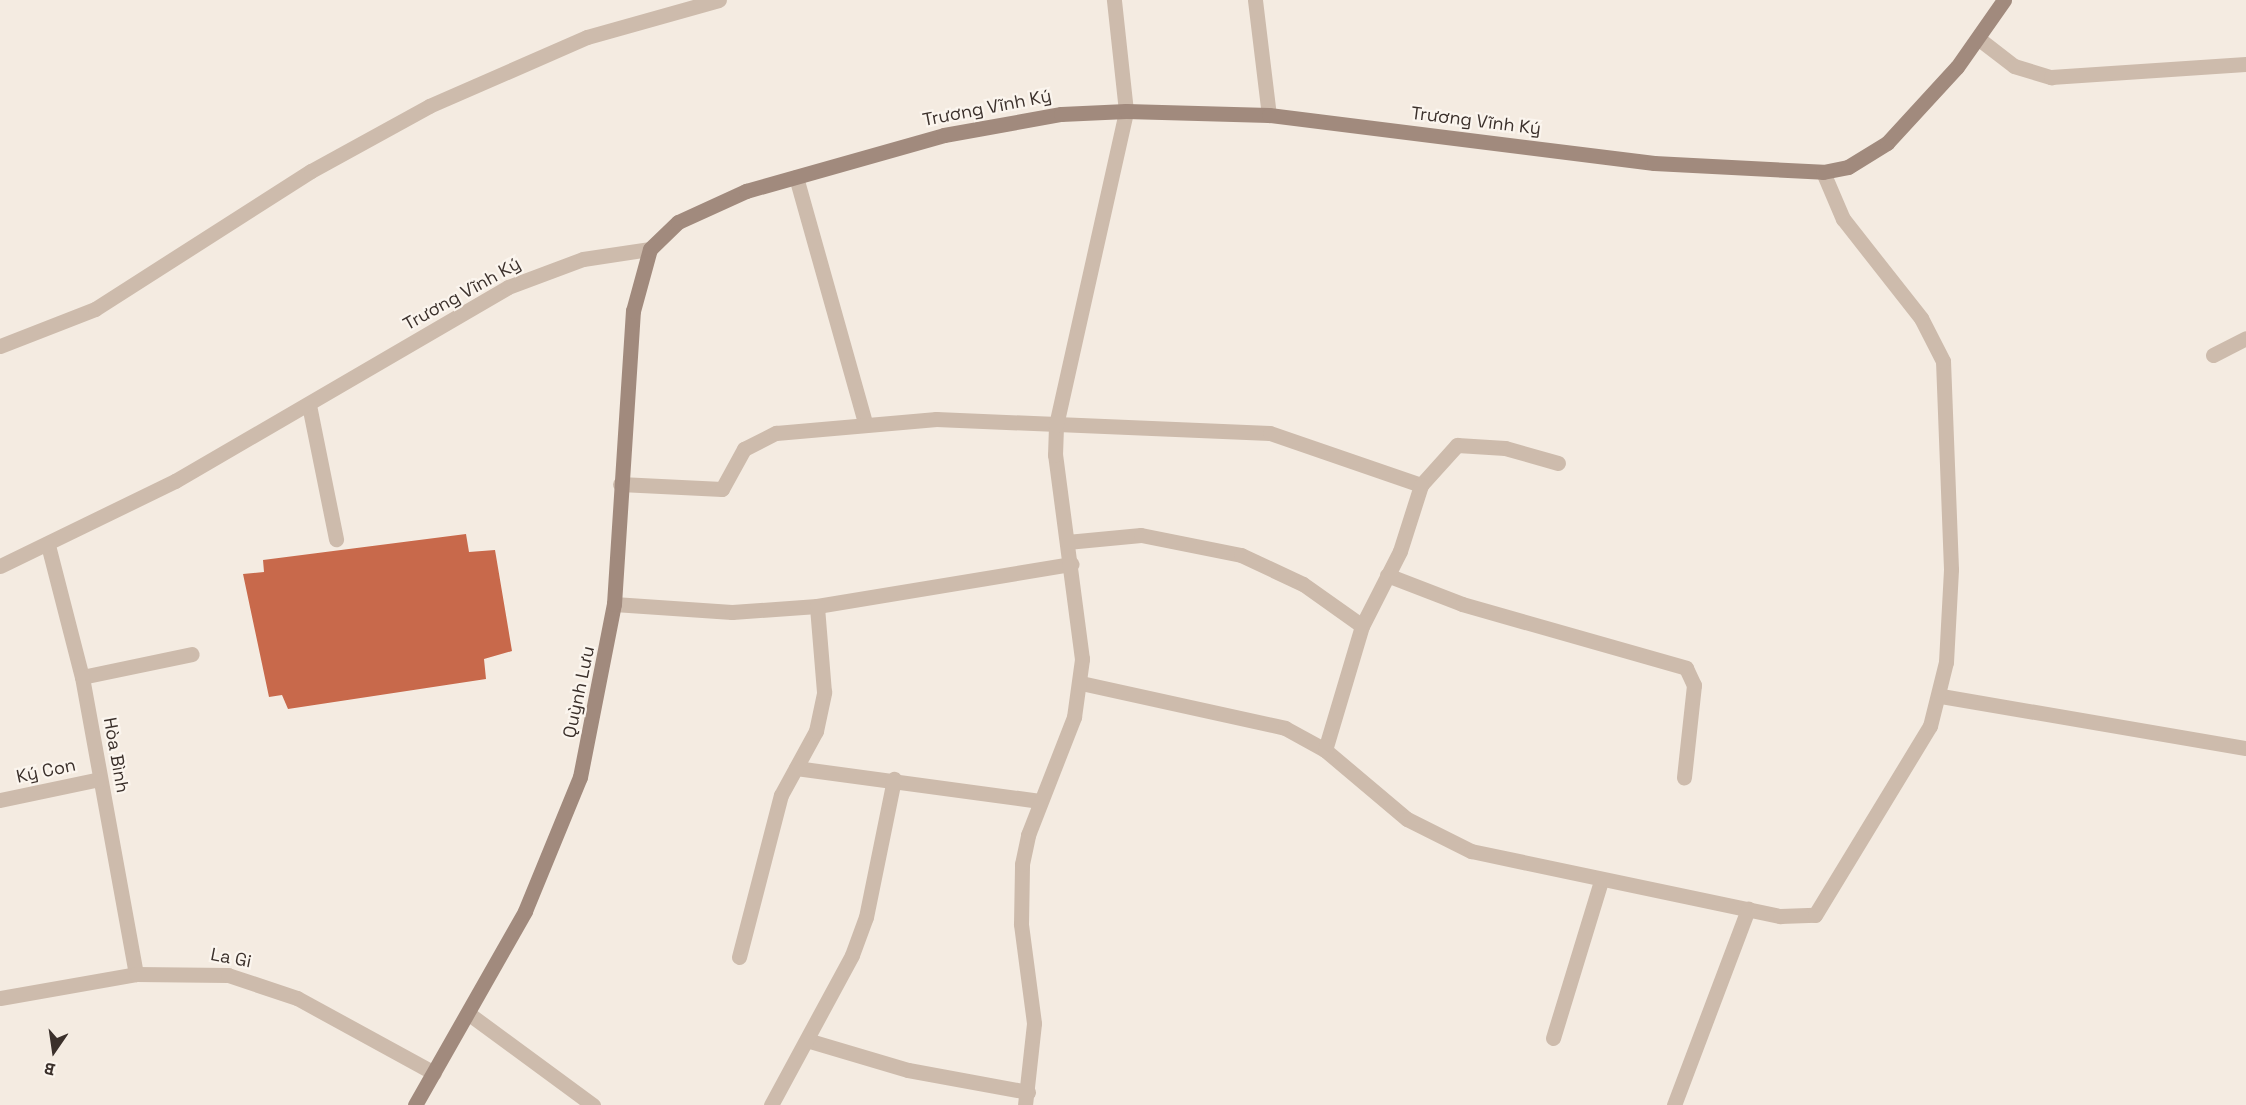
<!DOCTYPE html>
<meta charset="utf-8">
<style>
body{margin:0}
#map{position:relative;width:2246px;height:1105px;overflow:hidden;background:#f4ebe1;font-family:"Space Grotesk",sans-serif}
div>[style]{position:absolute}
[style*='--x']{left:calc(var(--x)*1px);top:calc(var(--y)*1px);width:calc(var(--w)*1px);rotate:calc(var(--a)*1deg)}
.building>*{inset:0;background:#c8694b}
.service>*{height:15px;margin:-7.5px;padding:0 7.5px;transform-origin:7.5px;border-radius:7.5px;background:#cdbbac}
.minor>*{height:15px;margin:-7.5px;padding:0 7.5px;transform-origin:7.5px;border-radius:7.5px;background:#cdbbac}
.secondary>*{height:15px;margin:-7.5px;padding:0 7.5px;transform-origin:7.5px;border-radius:7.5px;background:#a18a7d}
span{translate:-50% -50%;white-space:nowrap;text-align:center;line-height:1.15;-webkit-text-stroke:4.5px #fbf5ee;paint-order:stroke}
.street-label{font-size:18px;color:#3b302b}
.north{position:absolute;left:24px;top:1021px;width:60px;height:60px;-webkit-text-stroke:4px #fbf5ee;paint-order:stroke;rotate:193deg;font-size:16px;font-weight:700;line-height:24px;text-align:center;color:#3b302b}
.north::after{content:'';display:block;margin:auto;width:21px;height:27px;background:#3b302b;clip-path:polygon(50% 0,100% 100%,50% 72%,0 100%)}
</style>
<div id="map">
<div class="building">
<i style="clip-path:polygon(466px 534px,469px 552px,495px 550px,512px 651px,484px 659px,486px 679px,288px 709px,282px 695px,269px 697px,243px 574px,264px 572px,263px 560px)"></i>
</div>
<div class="service">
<i style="--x:309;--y:405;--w:137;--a:78.6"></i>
<i style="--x:82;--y:677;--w:112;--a:-11.8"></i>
<i style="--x:1941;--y:696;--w:309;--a:9.7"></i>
<i style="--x:1553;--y:1038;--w:164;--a:-73"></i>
</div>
<div class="minor">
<i style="--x:1255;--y:0;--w:116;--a:83.1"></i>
<i style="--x:1979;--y:39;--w:44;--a:37.6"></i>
<i style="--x:2014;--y:66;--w:39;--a:17"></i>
<i style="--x:2051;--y:77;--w:195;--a:-3.8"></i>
<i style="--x:796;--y:177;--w:255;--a:74.3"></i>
<i style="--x:0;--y:346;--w:102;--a:-21.3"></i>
<i style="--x:95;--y:309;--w:256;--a:-32.6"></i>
<i style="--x:311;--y:171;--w:135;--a:-28.8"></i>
<i style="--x:429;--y:106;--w:172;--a:-23.6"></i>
<i style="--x:587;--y:37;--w:137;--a:-15.7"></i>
<i style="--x:2213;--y:355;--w:37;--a:-27"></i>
<i style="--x:620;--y:484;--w:102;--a:2.8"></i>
<i style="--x:722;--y:489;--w:46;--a:-61.2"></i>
<i style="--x:744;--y:449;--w:36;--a:-27"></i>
<i style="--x:776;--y:433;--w:161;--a:-5"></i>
<i style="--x:936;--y:419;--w:334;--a:2.4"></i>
<i style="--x:1270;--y:433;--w:160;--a:19"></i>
<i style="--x:1421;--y:485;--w:54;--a:-48"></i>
<i style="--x:1457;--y:445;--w:48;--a:3.6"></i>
<i style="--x:1505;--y:448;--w:55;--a:15.8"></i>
<i style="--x:1067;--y:542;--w:74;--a:-5.4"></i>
<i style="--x:1141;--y:535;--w:102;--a:11.3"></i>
<i style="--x:1241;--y:555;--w:68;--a:25.1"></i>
<i style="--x:1303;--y:584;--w:72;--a:35.4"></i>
<i style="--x:48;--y:545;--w:136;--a:75.6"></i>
<i style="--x:82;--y:677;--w:302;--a:79.7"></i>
<i style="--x:0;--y:566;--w:195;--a:-25.9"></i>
<i style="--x:175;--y:481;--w:385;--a:-30.2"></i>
<i style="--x:508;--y:287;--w:80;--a:-20.5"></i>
<i style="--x:583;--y:259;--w:68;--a:-8.5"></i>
<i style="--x:1387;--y:575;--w:80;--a:21.1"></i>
<i style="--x:1462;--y:604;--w:233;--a:15.9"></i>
<i style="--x:1686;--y:668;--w:19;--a:65"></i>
<i style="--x:1694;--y:685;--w:93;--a:96.2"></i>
<i style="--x:614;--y:604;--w:118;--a:3.9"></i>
<i style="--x:732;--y:612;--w:85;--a:-4"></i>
<i style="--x:817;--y:606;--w:258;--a:-9.4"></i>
<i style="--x:1081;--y:683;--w:209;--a:12.4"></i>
<i style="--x:1285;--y:728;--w:46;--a:28.8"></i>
<i style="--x:1325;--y:750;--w:107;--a:40.1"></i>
<i style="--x:1407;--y:819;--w:72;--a:26.6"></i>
<i style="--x:1471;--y:851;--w:316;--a:11.9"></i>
<i style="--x:1780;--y:916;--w:35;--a:-2"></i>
<i style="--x:1815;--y:915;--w:221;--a:-58.7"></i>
<i style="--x:1930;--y:726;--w:66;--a:-76"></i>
<i style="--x:1946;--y:662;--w:93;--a:-86.9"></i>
<i style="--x:1951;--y:569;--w:208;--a:-92.2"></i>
<i style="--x:1943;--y:361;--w:48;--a:-117.1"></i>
<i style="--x:1921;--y:318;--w:126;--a:-128.2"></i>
<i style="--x:1843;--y:219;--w:51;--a:-113.1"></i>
<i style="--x:1325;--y:750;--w:129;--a:-73.4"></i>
<i style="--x:1362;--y:626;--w:84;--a:-63.1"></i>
<i style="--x:1400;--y:551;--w:69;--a:-72.3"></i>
<i style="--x:796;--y:768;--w:246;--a:7.7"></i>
<i style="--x:0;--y:800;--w:102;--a:-11.9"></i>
<i style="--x:739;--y:957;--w:167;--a:-75.5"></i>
<i style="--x:781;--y:795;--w:73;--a:-61.3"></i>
<i style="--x:816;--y:731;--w:40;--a:-78"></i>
<i style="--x:824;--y:692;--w:86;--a:-94.7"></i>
<i style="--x:0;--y:998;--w:138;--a:-10"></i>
<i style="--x:136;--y:974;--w:92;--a:0.6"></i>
<i style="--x:228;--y:975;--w:73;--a:18.4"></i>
<i style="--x:297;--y:998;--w:156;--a:28.7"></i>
<i style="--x:469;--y:1014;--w:154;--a:36.3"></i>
<i style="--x:810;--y:1041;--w:102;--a:16.5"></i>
<i style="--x:908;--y:1070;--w:122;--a:10.4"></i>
<i style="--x:771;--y:1105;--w:170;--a:-61.6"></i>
<i style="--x:852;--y:955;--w:40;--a:-69.8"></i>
<i style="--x:866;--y:917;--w:141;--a:-78.5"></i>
<i style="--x:1025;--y:1105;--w:82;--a:-83.7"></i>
<i style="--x:1034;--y:1023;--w:100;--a:-97.5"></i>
<i style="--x:1021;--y:924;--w:60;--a:-89"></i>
<i style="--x:1022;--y:864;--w:30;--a:-78"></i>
<i style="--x:1028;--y:835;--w:127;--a:-68.7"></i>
<i style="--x:1074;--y:717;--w:59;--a:-82.1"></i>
<i style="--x:1082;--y:659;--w:206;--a:-97.5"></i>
<i style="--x:1055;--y:455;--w:30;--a:-88"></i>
<i style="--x:1056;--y:425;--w:322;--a:-77.4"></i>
<i style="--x:1126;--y:111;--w:112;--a:-96.2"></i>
<i style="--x:1674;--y:1105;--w:210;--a:-69.3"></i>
</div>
<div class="secondary">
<i style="--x:415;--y:1105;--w:223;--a:-60.4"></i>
<i style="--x:525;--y:911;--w:145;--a:-67.7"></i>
<i style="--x:580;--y:777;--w:176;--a:-78.9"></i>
<i style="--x:614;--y:604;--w:294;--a:-86.3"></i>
<i style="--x:633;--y:311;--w:64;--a:-74.7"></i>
<i style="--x:650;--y:249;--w:39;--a:-44"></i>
<i style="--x:678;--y:222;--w:75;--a:-24.5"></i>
<i style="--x:746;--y:191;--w:206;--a:-15.8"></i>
<i style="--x:944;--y:135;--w:119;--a:-10.2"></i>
<i style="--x:1061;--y:114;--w:65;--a:-2.6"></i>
<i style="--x:1126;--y:111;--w:143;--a:1.6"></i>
<i style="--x:1269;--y:115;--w:388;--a:7.1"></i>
<i style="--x:1654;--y:163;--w:169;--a:3"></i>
<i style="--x:1823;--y:172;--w:25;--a:-11"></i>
<i style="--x:1848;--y:167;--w:46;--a:-31.6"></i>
<i style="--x:1887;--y:143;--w:103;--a:-47.4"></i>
<i style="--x:1957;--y:67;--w:82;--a:-55"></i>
</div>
<div class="street-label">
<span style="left:987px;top:108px;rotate:-11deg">Trương Vĩnh Ký</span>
<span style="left:1476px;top:121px;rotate:7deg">Trương Vĩnh Ký</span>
<span style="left:462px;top:294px;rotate:-29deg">Trương Vĩnh Ký</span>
<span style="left:579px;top:692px;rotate:-78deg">Quỳnh Lưu</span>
<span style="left:116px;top:755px;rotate:80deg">Hòa Bình</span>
<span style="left:46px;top:771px;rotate:-12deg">Ký Con</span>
<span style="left:231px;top:958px;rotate:11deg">La Gi</span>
</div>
<div class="north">B</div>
</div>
